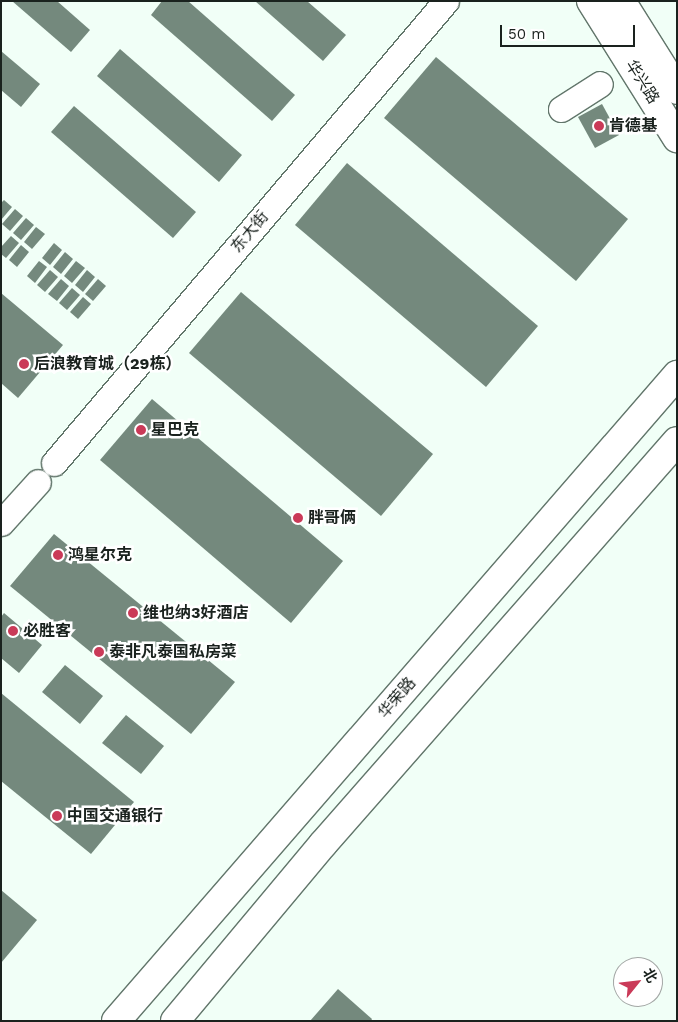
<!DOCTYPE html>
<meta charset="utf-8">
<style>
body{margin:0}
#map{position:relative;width:678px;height:1022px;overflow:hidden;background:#f1fff7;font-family:"Work Sans","Noto Sans SC",sans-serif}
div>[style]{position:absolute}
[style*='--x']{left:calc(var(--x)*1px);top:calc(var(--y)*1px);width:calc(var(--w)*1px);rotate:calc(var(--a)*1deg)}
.building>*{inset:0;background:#74897d}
.roads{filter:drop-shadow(1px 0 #62766b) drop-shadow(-1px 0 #62766b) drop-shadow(0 1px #62766b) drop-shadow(0 -1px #62766b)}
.minor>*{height:25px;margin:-12.5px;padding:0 12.5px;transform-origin:12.5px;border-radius:12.5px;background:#fff}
.major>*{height:28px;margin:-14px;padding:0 14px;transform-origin:14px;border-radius:14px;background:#fff}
.dots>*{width:14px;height:14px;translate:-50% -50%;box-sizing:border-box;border:2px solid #fff;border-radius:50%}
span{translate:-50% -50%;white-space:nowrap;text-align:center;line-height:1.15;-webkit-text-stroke:5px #fff;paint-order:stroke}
.street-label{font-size:16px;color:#1a221e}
.poi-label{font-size:16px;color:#1a221e;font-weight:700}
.left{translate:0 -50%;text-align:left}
.frame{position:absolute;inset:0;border:2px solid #1a221e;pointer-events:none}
.north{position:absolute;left:613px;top:957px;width:50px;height:50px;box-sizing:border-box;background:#fff;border:1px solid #a3a7a5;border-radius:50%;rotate:61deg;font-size:14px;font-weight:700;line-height:20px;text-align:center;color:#1a221e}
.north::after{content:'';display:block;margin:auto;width:18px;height:22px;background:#ca3a58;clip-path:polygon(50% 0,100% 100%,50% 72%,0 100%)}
.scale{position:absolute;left:500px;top:25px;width:135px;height:22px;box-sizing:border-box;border:2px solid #1a221e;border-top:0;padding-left:6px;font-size:15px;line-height:18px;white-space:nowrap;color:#1a221e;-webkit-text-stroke:4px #fff;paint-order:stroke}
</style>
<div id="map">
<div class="building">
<i style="clip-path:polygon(12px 1px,57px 1px,90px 30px,71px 52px)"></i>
<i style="clip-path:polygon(162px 1px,188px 1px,295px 95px,272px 121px,151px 15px)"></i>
<i style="clip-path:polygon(255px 1px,307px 1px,346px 35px,323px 61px)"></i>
<i style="clip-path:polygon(120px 49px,242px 155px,219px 182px,97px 76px)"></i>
<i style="clip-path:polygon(1px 51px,40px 84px,21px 107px,1px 90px)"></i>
<i style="clip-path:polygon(436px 57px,628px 219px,576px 281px,384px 118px)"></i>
<i style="clip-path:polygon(602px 104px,619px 135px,595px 148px,578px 117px)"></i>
<i style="clip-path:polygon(74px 106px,196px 212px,173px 238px,51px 132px)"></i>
<i style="clip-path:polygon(347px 163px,538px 326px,486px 387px,295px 225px)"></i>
<i style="clip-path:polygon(4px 200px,12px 207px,1px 220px,1px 203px)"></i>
<i style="clip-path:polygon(15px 209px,23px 216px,10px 231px,2px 224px)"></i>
<i style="clip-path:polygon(26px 218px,34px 225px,21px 240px,13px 233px)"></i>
<i style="clip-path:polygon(36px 227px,45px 234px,32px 249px,24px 242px)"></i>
<i style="clip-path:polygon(11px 236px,19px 243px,6px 258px,1px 254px,1px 247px)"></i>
<i style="clip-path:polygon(54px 243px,62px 250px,50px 265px,42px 258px)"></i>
<i style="clip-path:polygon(21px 245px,29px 252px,17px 267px,9px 260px)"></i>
<i style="clip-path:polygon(65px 252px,73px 259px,61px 274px,53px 267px)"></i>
<i style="clip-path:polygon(39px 261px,47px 267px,35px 283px,27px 276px)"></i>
<i style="clip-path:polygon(76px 261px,85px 268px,72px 283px,64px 276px)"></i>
<i style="clip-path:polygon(50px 270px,58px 277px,45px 292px,37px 285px)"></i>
<i style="clip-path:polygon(87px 270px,95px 277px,83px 292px,75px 285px)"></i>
<i style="clip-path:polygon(61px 279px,69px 286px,57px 301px,48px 294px)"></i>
<i style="clip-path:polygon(98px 279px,106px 286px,93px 301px,85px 294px)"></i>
<i style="clip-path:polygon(72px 288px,80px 295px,67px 310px,59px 303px)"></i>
<i style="clip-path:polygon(241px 292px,433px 454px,381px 516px,189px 353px)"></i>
<i style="clip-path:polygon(1px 293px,63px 345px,18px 398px,1px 383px)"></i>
<i style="clip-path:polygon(83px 297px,91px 304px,78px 319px,70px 312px)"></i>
<i style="clip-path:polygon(152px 399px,343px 561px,291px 623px,100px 460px)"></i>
<i style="clip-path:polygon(54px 534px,235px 682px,191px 734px,10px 586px)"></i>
<i style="clip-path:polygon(4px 613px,42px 645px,19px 673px,1px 658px,1px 617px)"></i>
<i style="clip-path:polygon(65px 665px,103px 696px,80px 724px,42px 692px)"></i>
<i style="clip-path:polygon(1px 693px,134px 802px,91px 854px,1px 781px)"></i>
<i style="clip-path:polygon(126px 715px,164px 746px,141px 774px,102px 743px)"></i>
<i style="clip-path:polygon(1px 890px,37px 920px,1px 963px)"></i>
<i style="clip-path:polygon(338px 989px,372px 1019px,371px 1021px,310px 1021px)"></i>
</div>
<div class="roads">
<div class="minor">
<i style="--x:561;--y:109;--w:46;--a:-32.7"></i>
<i style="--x:54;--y:463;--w:606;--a:-49.69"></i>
<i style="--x:1;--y:523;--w:55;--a:-47.9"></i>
</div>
<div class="major">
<i style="--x:591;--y:1;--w:162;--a:57.9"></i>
<i style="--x:621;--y:1;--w:105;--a:57.8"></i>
<i style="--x:116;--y:1021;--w:856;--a:-49.03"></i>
<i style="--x:175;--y:1021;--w:231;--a:-50.1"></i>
<i style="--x:323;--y:844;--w:536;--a:-48.7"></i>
</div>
</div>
<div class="dots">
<i style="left:599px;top:126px;background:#ca3a58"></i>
<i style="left:24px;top:364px;background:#ca3a58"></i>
<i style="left:141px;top:430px;background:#ca3a58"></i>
<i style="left:298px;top:518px;background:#ca3a58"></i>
<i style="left:58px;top:555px;background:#ca3a58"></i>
<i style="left:133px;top:613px;background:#ca3a58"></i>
<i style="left:13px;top:631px;background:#ca3a58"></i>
<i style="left:99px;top:652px;background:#ca3a58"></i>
<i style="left:57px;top:816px;background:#ca3a58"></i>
</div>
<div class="street-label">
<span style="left:642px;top:82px;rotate:58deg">华兴路</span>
<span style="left:250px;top:232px;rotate:-50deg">东大街</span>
<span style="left:397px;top:698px;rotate:-49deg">华荣路</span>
</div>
<div class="poi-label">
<span class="left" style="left:609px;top:126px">肯德基</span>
<span class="left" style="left:34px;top:364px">后浪教育城（29栋）</span>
<span class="left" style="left:151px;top:430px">星巴克</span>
<span class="left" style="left:308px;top:518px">胖哥俩</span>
<span class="left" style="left:68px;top:555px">鸿星尔克</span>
<span class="left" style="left:143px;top:613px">维也纳3好酒店</span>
<span class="left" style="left:23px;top:631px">必胜客</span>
<span class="left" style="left:109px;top:652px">泰非凡泰国私房菜</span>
<span class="left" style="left:67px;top:816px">中国交通银行</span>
</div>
<div class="frame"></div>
<div class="north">北</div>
<div class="scale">50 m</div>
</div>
